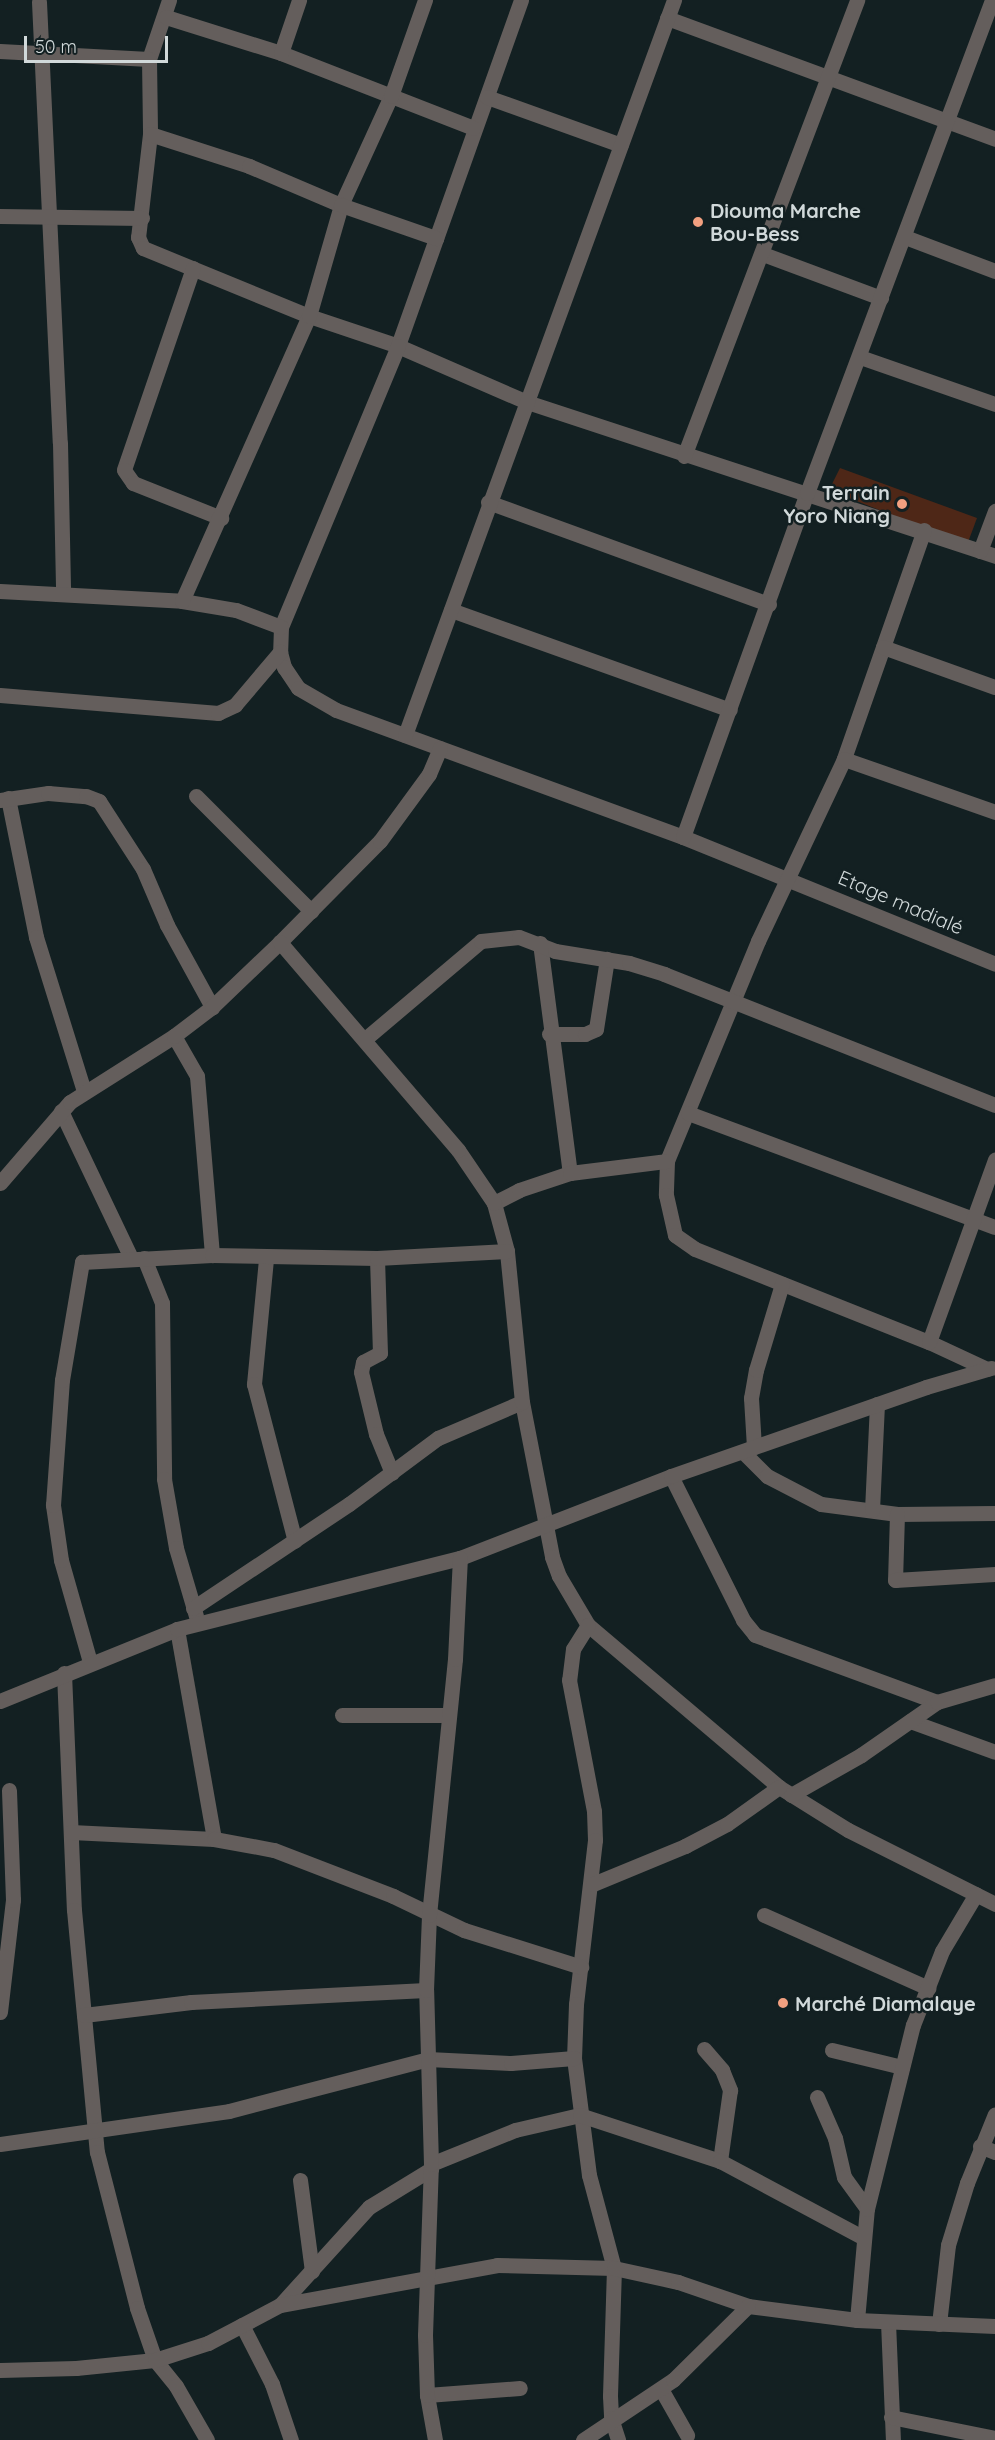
<!DOCTYPE html>
<meta charset="utf-8">
<style>
body{margin:0}
#map{position:relative;width:995px;height:2440px;overflow:hidden;background:#132022;font-family:Quicksand,sans-serif}
div>[style]{position:absolute}
[style*='--x']{left:calc(var(--x)*1px);top:calc(var(--y)*1px);width:calc(var(--w)*1px);rotate:calc(var(--a)*1deg)}
.green>*{inset:0;background:#4e2717}
.minor>*{height:15px;margin:-7.5px;padding:0 7.5px;transform-origin:7.5px;border-radius:7.5px;background:#645e5c}
.dots>*{width:16px;height:16px;translate:-50% -50%;box-sizing:border-box;border:3px solid #132022;border-radius:50%}
span{translate:-50% -50%;white-space:nowrap;text-align:center;line-height:1.15;-webkit-text-stroke:5px #132022;paint-order:stroke}
.poi-label{font-size:20px;color:#d1d9da;font-weight:700}
.left{translate:0 -50%;text-align:left}
.right{translate:-100% -50%;text-align:right}
.street-label{font-size:20px;color:#d1d9da}
.scale{position:absolute;left:24px;top:36px;width:144px;height:27px;box-sizing:border-box;border:3px solid #d1d9da;border-top:0;padding-left:8px;font-size:18px;line-height:21px;white-space:nowrap;color:#d1d9da;-webkit-text-stroke:4px #132022;paint-order:stroke}
</style>
<div id="map">
<div class="green">
<i style="clip-path:polygon(840px 468px,977px 518px,967px 545px,829px 490px)"></i>
</div>
<div class="minor">
<i style="--x:169;--y:0;--w:62;--a:108.7"></i>
<i style="--x:149;--y:59;--w:75;--a:89.2"></i>
<i style="--x:150;--y:134;--w:104;--a:96.6"></i>
<i style="--x:138;--y:237;--w:12;--a:66"></i>
<i style="--x:143;--y:248;--w:179;--a:22.3"></i>
<i style="--x:309;--y:316;--w:94;--a:18.6"></i>
<i style="--x:398;--y:346;--w:141;--a:23.5"></i>
<i style="--x:527;--y:402;--w:493;--a:18.2"></i>
<i style="--x:521;--y:0;--w:367;--a:109.6"></i>
<i style="--x:398;--y:346;--w:304;--a:112.6"></i>
<i style="--x:281;--y:627;--w:25;--a:92"></i>
<i style="--x:280;--y:652;--w:16;--a:75"></i>
<i style="--x:284;--y:667;--w:25;--a:56"></i>
<i style="--x:298;--y:688;--w:44;--a:30.1"></i>
<i style="--x:336;--y:710;--w:370;--a:20.1"></i>
<i style="--x:683;--y:837;--w:337;--a:22.1"></i>
<i style="--x:39;--y:2;--w:441;--a:87.3"></i>
<i style="--x:60;--y:443;--w:149;--a:88.8"></i>
<i style="--x:166;--y:17;--w:121;--a:17.4"></i>
<i style="--x:281;--y:53;--w:206;--a:21.3"></i>
<i style="--x:667;--y:18;--w:350;--a:20.2"></i>
<i style="--x:0;--y:51;--w:149;--a:3.1"></i>
<i style="--x:281;--y:53;--w:56;--a:-71.2"></i>
<i style="--x:487;--y:97;--w:142;--a:19.7"></i>
<i style="--x:150;--y:134;--w:104;--a:17.9"></i>
<i style="--x:249;--y:166;--w:100;--a:23"></i>
<i style="--x:341;--y:205;--w:120;--a:-65.4"></i>
<i style="--x:391;--y:96;--w:102;--a:-70.5"></i>
<i style="--x:0;--y:216;--w:142;--a:0.8"></i>
<i style="--x:905;--y:237;--w:96;--a:20.7"></i>
<i style="--x:763;--y:254;--w:126;--a:20.4"></i>
<i style="--x:193;--y:268;--w:213;--a:108.9"></i>
<i style="--x:124;--y:470;--w:16;--a:55"></i>
<i style="--x:133;--y:483;--w:95;--a:21.7"></i>
<i style="--x:860;--y:357;--w:143;--a:19.2"></i>
<i style="--x:684;--y:456;--w:488;--a:-69.2"></i>
<i style="--x:488;--y:502;--w:299;--a:20"></i>
<i style="--x:924;--y:530;--w:243;--a:109.3"></i>
<i style="--x:844;--y:759;--w:201;--a:115.3"></i>
<i style="--x:758;--y:941;--w:238;--a:112.5"></i>
<i style="--x:667;--y:1161;--w:34;--a:92"></i>
<i style="--x:666;--y:1195;--w:41;--a:77.3"></i>
<i style="--x:675;--y:1235;--w:24;--a:35"></i>
<i style="--x:695;--y:1249;--w:252;--a:21.7"></i>
<i style="--x:929;--y:1342;--w:64;--a:25"></i>
<i style="--x:980;--y:551;--w:43;--a:-69.4"></i>
<i style="--x:0;--y:591;--w:182;--a:3.1"></i>
<i style="--x:182;--y:601;--w:55;--a:9.5"></i>
<i style="--x:236;--y:610;--w:48;--a:20.7"></i>
<i style="--x:182;--y:601;--w:312;--a:-66"></i>
<i style="--x:309;--y:316;--w:116;--a:-73.9"></i>
<i style="--x:341;--y:205;--w:101;--a:19.2"></i>
<i style="--x:451;--y:610;--w:296;--a:19.7"></i>
<i style="--x:883;--y:647;--w:119;--a:19.7"></i>
<i style="--x:0;--y:695;--w:219;--a:4.7"></i>
<i style="--x:218;--y:713;--w:19;--a:-25"></i>
<i style="--x:235;--y:705;--w:70;--a:-49.7"></i>
<i style="--x:405;--y:735;--w:783;--a:-69.9"></i>
<i style="--x:844;--y:759;--w:160;--a:19.3"></i>
<i style="--x:196;--y:796;--w:163;--a:45"></i>
<i style="--x:8;--y:798;--w:142;--a:78.6"></i>
<i style="--x:36;--y:937;--w:161;--a:72.7"></i>
<i style="--x:0;--y:800;--w:49;--a:-8.3"></i>
<i style="--x:48;--y:793;--w:38;--a:5"></i>
<i style="--x:86;--y:796;--w:14;--a:21"></i>
<i style="--x:99;--y:801;--w:81;--a:57.1"></i>
<i style="--x:143;--y:869;--w:61;--a:66.8"></i>
<i style="--x:167;--y:925;--w:94;--a:61.2"></i>
<i style="--x:683;--y:837;--w:366;--a:-70.2"></i>
<i style="--x:807;--y:493;--w:527;--a:-69.43"></i>
<i style="--x:540;--y:943;--w:232;--a:82.6"></i>
<i style="--x:549;--y:1034;--w:36;--a:0"></i>
<i style="--x:585;--y:1034;--w:12;--a:-24"></i>
<i style="--x:596;--y:1029;--w:71;--a:-81.1"></i>
<i style="--x:174;--y:1036;--w:46;--a:60.1"></i>
<i style="--x:197;--y:1076;--w:180;--a:85.2"></i>
<i style="--x:365;--y:1039;--w:152;--a:-40.2"></i>
<i style="--x:481;--y:941;--w:38;--a:-6"></i>
<i style="--x:519;--y:937;--w:39;--a:21"></i>
<i style="--x:555;--y:951;--w:75;--a:9.2"></i>
<i style="--x:629;--y:963;--w:37;--a:17"></i>
<i style="--x:664;--y:974;--w:356;--a:21.6"></i>
<i style="--x:61;--y:1111;--w:163;--a:64.5"></i>
<i style="--x:688;--y:1113;--w:327;--a:20.4"></i>
<i style="--x:0;--y:1183;--w:107;--a:-49.2"></i>
<i style="--x:70;--y:1102;--w:123;--a:-32.4"></i>
<i style="--x:174;--y:1036;--w:48;--a:-37.3"></i>
<i style="--x:212;--y:1007;--w:94;--a:-43.7"></i>
<i style="--x:280;--y:942;--w:142;--a:-45.3"></i>
<i style="--x:380;--y:841;--w:83;--a:-53.8"></i>
<i style="--x:429;--y:774;--w:28;--a:-67"></i>
<i style="--x:494;--y:1203;--w:28;--a:-27"></i>
<i style="--x:519;--y:1190;--w:54;--a:-18.4"></i>
<i style="--x:570;--y:1173;--w:98;--a:-7.1"></i>
<i style="--x:144;--y:1258;--w:48;--a:68.2"></i>
<i style="--x:162;--y:1303;--w:176;--a:89.3"></i>
<i style="--x:164;--y:1479;--w:70;--a:80.1"></i>
<i style="--x:176;--y:1548;--w:71;--a:73.6"></i>
<i style="--x:377;--y:1258;--w:95;--a:88.2"></i>
<i style="--x:380;--y:1353;--w:19;--a:152"></i>
<i style="--x:363;--y:1362;--w:10;--a:101"></i>
<i style="--x:361;--y:1372;--w:64;--a:76.4"></i>
<i style="--x:376;--y:1434;--w:42;--a:67.7"></i>
<i style="--x:266;--y:1259;--w:126;--a:95.5"></i>
<i style="--x:254;--y:1384;--w:162;--a:75.4"></i>
<i style="--x:929;--y:1342;--w:194;--a:-70.1"></i>
<i style="--x:522;--y:1402;--w:158;--a:79"></i>
<i style="--x:552;--y:1557;--w:20;--a:70"></i>
<i style="--x:559;--y:1576;--w:57;--a:59.4"></i>
<i style="--x:588;--y:1625;--w:250;--a:40.3"></i>
<i style="--x:779;--y:1787;--w:81;--a:31.9"></i>
<i style="--x:848;--y:1830;--w:165;--a:26.7"></i>
<i style="--x:754;--y:1447;--w:49;--a:-93.5"></i>
<i style="--x:751;--y:1398;--w:28;--a:-80"></i>
<i style="--x:756;--y:1370;--w:90;--a:-73.2"></i>
<i style="--x:743;--y:1452;--w:34;--a:45"></i>
<i style="--x:767;--y:1476;--w:61;--a:27.4"></i>
<i style="--x:821;--y:1504;--w:77;--a:7.5"></i>
<i style="--x:897;--y:1514;--w:98;--a:-0.6"></i>
<i style="--x:671;--y:1476;--w:161;--a:63.4"></i>
<i style="--x:743;--y:1620;--w:19;--a:51"></i>
<i style="--x:755;--y:1635;--w:194;--a:20.2"></i>
<i style="--x:872;--y:1510;--w:106;--a:-87.3"></i>
<i style="--x:897;--y:1514;--w:66;--a:91.7"></i>
<i style="--x:895;--y:1580;--w:100;--a:-3.4"></i>
<i style="--x:193;--y:1608;--w:187;--a:-33.7"></i>
<i style="--x:349;--y:1504;--w:111;--a:-36.6"></i>
<i style="--x:438;--y:1438;--w:91;--a:-23.2"></i>
<i style="--x:522;--y:1402;--w:152;--a:-95.7"></i>
<i style="--x:507;--y:1251;--w:50;--a:-105.2"></i>
<i style="--x:494;--y:1203;--w:64;--a:-124.2"></i>
<i style="--x:458;--y:1150;--w:274;--a:-130.6"></i>
<i style="--x:588;--y:1625;--w:28;--a:122"></i>
<i style="--x:573;--y:1649;--w:31;--a:97"></i>
<i style="--x:569;--y:1680;--w:133;--a:79.2"></i>
<i style="--x:594;--y:1811;--w:29;--a:88"></i>
<i style="--x:595;--y:1840;--w:165;--a:96.6"></i>
<i style="--x:576;--y:2004;--w:54;--a:92.1"></i>
<i style="--x:574;--y:2058;--w:118;--a:82.7"></i>
<i style="--x:589;--y:2175;--w:96;--a:75"></i>
<i style="--x:614;--y:2268;--w:128;--a:91.8"></i>
<i style="--x:610;--y:2396;--w:22;--a:87"></i>
<i style="--x:611;--y:2418;--w:23;--a:72"></i>
<i style="--x:177;--y:1629;--w:213;--a:80"></i>
<i style="--x:90;--y:1662;--w:106;--a:-105.9"></i>
<i style="--x:61;--y:1560;--w:56;--a:-98.3"></i>
<i style="--x:53;--y:1505;--w:125;--a:-85.9"></i>
<i style="--x:62;--y:1380;--w:120;--a:-80.4"></i>
<i style="--x:82;--y:1262;--w:130;--a:-3.1"></i>
<i style="--x:212;--y:1255;--w:165;--a:1"></i>
<i style="--x:377;--y:1258;--w:130;--a:-3.1"></i>
<i style="--x:64;--y:1673;--w:237;--a:87.6"></i>
<i style="--x:74;--y:1910;--w:243;--a:84.6"></i>
<i style="--x:97;--y:2152;--w:161;--a:75.6"></i>
<i style="--x:137;--y:2308;--w:55;--a:70.9"></i>
<i style="--x:155;--y:2360;--w:33;--a:51"></i>
<i style="--x:176;--y:2386;--w:62;--a:60.1"></i>
<i style="--x:0;--y:1701;--w:191;--a:-22.1"></i>
<i style="--x:177;--y:1629;--w:292;--a:-14.1"></i>
<i style="--x:460;--y:1558;--w:226;--a:-21.2"></i>
<i style="--x:671;--y:1476;--w:270;--a:-19.2"></i>
<i style="--x:926;--y:1387;--w:68;--a:-16.3"></i>
<i style="--x:342;--y:1715;--w:106;--a:0"></i>
<i style="--x:910;--y:1721;--w:90;--a:20"></i>
<i style="--x:791;--y:1795;--w:81;--a:-29.7"></i>
<i style="--x:861;--y:1755;--w:93;--a:-34.9"></i>
<i style="--x:937;--y:1702;--w:60;--a:-16.3"></i>
<i style="--x:71;--y:1832;--w:143;--a:2.8"></i>
<i style="--x:214;--y:1839;--w:61;--a:10.4"></i>
<i style="--x:274;--y:1850;--w:128;--a:21.1"></i>
<i style="--x:393;--y:1896;--w:79;--a:25.6"></i>
<i style="--x:464;--y:1930;--w:123;--a:17.5"></i>
<i style="--x:593;--y:1884;--w:100;--a:-22.4"></i>
<i style="--x:685;--y:1846;--w:47;--a:-27.6"></i>
<i style="--x:727;--y:1824;--w:64;--a:-35.4"></i>
<i style="--x:764;--y:1915;--w:180;--a:24"></i>
<i style="--x:0;--y:2012;--w:113;--a:-83.4"></i>
<i style="--x:13;--y:1900;--w:110;--a:-92.1"></i>
<i style="--x:84;--y:2015;--w:108;--a:-6.9"></i>
<i style="--x:191;--y:2002;--w:235;--a:-2.9"></i>
<i style="--x:704;--y:2049;--w:28;--a:49"></i>
<i style="--x:722;--y:2070;--w:22;--a:68"></i>
<i style="--x:730;--y:2090;--w:72;--a:98"></i>
<i style="--x:832;--y:2050;--w:72;--a:13.7"></i>
<i style="--x:817;--y:2097;--w:45;--a:66.3"></i>
<i style="--x:835;--y:2138;--w:40;--a:77"></i>
<i style="--x:844;--y:2177;--w:39;--a:54"></i>
<i style="--x:0;--y:2144;--w:231;--a:-8.2"></i>
<i style="--x:229;--y:2111;--w:206;--a:-14.6"></i>
<i style="--x:428;--y:2059;--w:83;--a:2.8"></i>
<i style="--x:511;--y:2063;--w:63;--a:-4.5"></i>
<i style="--x:980;--y:2146;--w:16;--a:22"></i>
<i style="--x:431;--y:2164;--w:91;--a:-22"></i>
<i style="--x:515;--y:2130;--w:67;--a:-13"></i>
<i style="--x:580;--y:2115;--w:147;--a:18.2"></i>
<i style="--x:720;--y:2161;--w:163;--a:28.1"></i>
<i style="--x:300;--y:2180;--w:92;--a:82.5"></i>
<i style="--x:281;--y:2304;--w:131;--a:-47.8"></i>
<i style="--x:369;--y:2207;--w:73;--a:-31.5"></i>
<i style="--x:857;--y:2320;--w:111;--a:-84.9"></i>
<i style="--x:867;--y:2209;--w:190;--a:-76"></i>
<i style="--x:913;--y:2025;--w:79;--a:-68.6"></i>
<i style="--x:942;--y:1951;--w:66;--a:-59.2"></i>
<i style="--x:888;--y:2322;--w:118;--a:87.6"></i>
<i style="--x:939;--y:2324;--w:80;--a:-83.5"></i>
<i style="--x:948;--y:2245;--w:65;--a:-73"></i>
<i style="--x:967;--y:2183;--w:74;--a:-67.9"></i>
<i style="--x:242;--y:2325;--w:66;--a:63"></i>
<i style="--x:272;--y:2384;--w:59;--a:71.3"></i>
<i style="--x:0;--y:2370;--w:76;--a:-1.5"></i>
<i style="--x:76;--y:2368;--w:79;--a:-5.8"></i>
<i style="--x:155;--y:2360;--w:56;--a:-17.8"></i>
<i style="--x:208;--y:2343;--w:81;--a:-27.8"></i>
<i style="--x:280;--y:2305;--w:221;--a:-10.4"></i>
<i style="--x:497;--y:2265;--w:117;--a:1.5"></i>
<i style="--x:614;--y:2268;--w:66;--a:12.3"></i>
<i style="--x:678;--y:2282;--w:74;--a:18.9"></i>
<i style="--x:748;--y:2306;--w:110;--a:7.3"></i>
<i style="--x:857;--y:2320;--w:138;--a:2.5"></i>
<i style="--x:661;--y:2389;--w:53;--a:60.5"></i>
<i style="--x:427;--y:2395;--w:93;--a:-4.3"></i>
<i style="--x:891;--y:2417;--w:106;--a:11.4"></i>
<i style="--x:435;--y:2440;--w:46;--a:-100.1"></i>
<i style="--x:427;--y:2395;--w:60;--a:-91.9"></i>
<i style="--x:425;--y:2335;--w:171;--a:-88"></i>
<i style="--x:431;--y:2164;--w:174;--a:-91.6"></i>
<i style="--x:426;--y:1990;--w:75;--a:-87.7"></i>
<i style="--x:429;--y:1915;--w:257;--a:-84.2"></i>
<i style="--x:455;--y:1659;--w:101;--a:-87.2"></i>
<i style="--x:583;--y:2440;--w:108;--a:-33.7"></i>
<i style="--x:673;--y:2380;--w:105;--a:-44.6"></i>
</div>
<div class="dots">
<i style="left:698px;top:222px;background:#f2a080"></i>
<i style="left:902px;top:504px;background:#f2a080"></i>
<i style="left:783px;top:2003px;background:#f2a080"></i>
</div>
<div class="poi-label">
<span class="left" style="left:710px;top:222px">Diouma Marche<br>Bou-Bess</span>
<span class="right" style="left:890px;top:504px">Terrain<br>Yoro Niang</span>
<span class="left" style="left:795px;top:2003px">Marché Diamalaye</span>
</div>
<div class="street-label">
<span style="left:901px;top:902px;rotate:23deg">Etage madialé</span>
</div>
<div class="scale">50 m</div>
</div>
